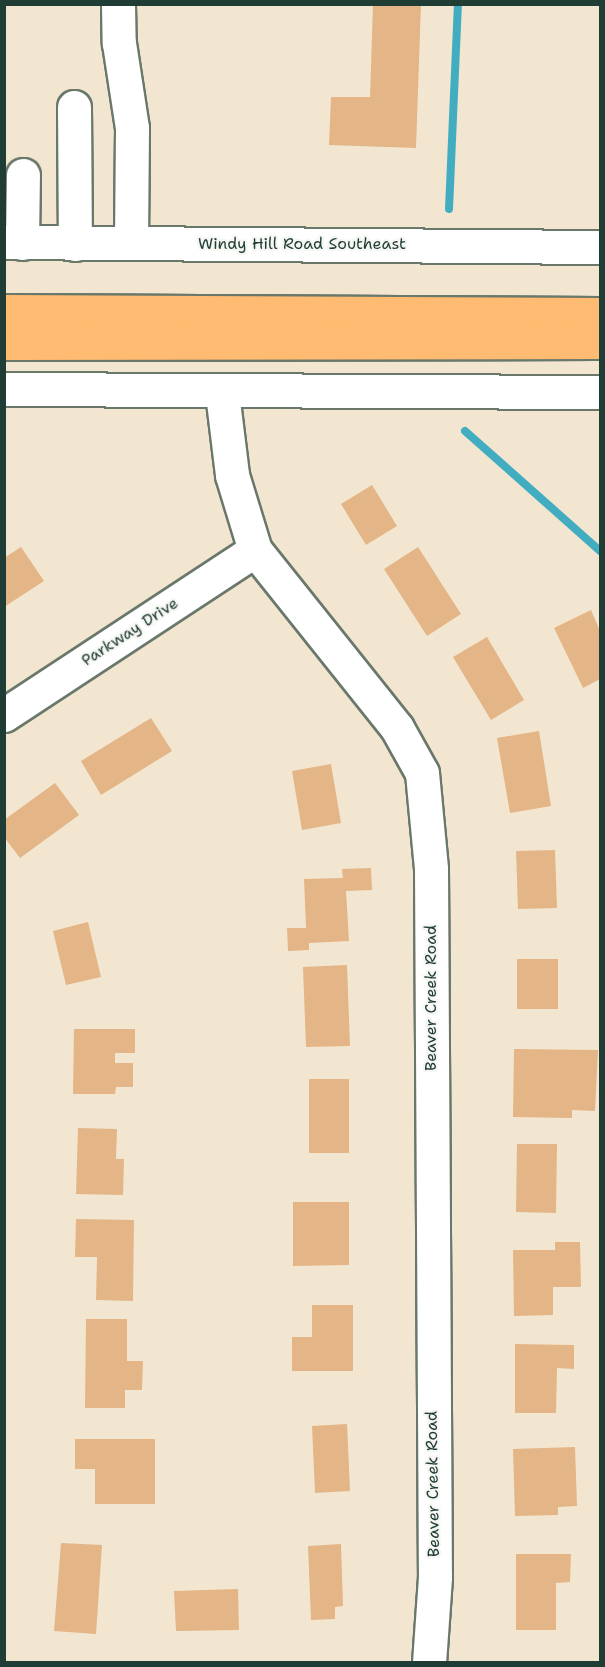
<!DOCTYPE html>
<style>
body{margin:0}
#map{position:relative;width:605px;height:1667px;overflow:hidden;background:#f3e6d0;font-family:"Shantell Sans",sans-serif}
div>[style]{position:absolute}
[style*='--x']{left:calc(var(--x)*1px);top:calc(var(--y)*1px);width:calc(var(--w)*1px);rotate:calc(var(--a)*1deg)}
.stream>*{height:8px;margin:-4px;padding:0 4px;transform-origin:4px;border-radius:4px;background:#42adc1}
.building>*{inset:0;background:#e3b587}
.roads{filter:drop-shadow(2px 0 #69786b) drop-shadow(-2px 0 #69786b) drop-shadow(0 2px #69786b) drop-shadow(0 -2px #69786b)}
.minor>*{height:33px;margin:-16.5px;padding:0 16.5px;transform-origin:16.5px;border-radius:16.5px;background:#fff}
.major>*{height:33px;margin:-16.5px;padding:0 16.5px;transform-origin:16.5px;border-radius:16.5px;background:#febb71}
span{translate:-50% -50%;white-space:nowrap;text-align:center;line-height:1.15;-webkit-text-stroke:4.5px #f6f6f2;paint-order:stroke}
.street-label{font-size:16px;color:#1f3d34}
.frame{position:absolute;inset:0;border:6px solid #1f3d34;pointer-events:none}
</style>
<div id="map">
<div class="stream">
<i style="--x:449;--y:209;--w:205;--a:-87.5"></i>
<i style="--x:465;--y:431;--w:181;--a:41.6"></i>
</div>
<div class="building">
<i style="clip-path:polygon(373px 4px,421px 4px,416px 148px,329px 145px,331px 97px,370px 97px)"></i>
<i style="clip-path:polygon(372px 485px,397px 526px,366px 545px,341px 504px)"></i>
<i style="clip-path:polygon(21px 547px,44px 581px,4px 607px,4px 558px)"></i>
<i style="clip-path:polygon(418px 547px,461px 614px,427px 636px,384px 569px)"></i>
<i style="clip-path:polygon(591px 610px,600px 631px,600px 679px,583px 688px,554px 628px)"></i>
<i style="clip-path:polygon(487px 637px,524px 700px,491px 720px,453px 657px)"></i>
<i style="clip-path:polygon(151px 718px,172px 751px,101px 795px,81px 761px)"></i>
<i style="clip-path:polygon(539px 731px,551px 806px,510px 813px,497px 738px)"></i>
<i style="clip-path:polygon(331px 764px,341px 823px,302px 830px,292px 771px)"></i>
<i style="clip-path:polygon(55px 783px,79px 815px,20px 858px,4px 837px,4px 820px)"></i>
<i style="clip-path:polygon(555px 850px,557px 908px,518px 909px,516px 851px)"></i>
<i style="clip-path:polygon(371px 868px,372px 890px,346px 891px,349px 941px,309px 943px,309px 950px,288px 951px,287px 928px,306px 928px,304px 879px,343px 878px,342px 869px)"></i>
<i style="clip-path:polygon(88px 922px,101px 977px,66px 985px,53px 931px)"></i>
<i style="clip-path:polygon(517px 959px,558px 959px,558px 1009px,517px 1009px)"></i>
<i style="clip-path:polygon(347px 965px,350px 1046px,306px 1047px,303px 967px)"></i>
<i style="clip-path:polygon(74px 1029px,135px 1029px,135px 1053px,115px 1053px,115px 1063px,133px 1063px,133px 1087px,116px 1087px,115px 1094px,73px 1094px)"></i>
<i style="clip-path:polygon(514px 1049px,598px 1050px,595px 1111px,572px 1110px,572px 1118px,513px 1117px)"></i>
<i style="clip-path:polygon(309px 1079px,349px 1079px,349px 1153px,309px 1153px)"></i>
<i style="clip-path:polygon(78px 1128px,117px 1129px,116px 1159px,124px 1159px,123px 1195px,76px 1194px)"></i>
<i style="clip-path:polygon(517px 1144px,557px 1144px,556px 1213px,516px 1212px)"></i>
<i style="clip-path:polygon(293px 1202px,349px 1202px,349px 1265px,293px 1266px)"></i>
<i style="clip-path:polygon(76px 1219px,134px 1220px,133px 1301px,96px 1300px,97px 1257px,75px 1257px)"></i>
<i style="clip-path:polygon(555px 1242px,580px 1242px,581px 1287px,553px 1287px,553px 1315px,514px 1316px,513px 1250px,555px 1250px)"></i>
<i style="clip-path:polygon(312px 1305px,353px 1305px,353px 1371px,292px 1371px,292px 1337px,312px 1337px)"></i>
<i style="clip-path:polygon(86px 1319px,127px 1319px,127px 1361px,143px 1361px,142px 1390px,125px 1390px,125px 1408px,85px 1408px)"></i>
<i style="clip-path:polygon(515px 1344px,574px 1345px,574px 1369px,557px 1368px,556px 1413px,515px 1413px)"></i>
<i style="clip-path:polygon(347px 1424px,350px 1491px,315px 1493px,312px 1426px)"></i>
<i style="clip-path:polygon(75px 1439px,155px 1439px,155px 1504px,95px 1504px,95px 1469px,75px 1469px)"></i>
<i style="clip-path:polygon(575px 1447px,577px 1506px,558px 1507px,558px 1515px,515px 1516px,513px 1449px)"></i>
<i style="clip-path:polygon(61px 1543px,102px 1545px,96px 1634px,54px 1631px)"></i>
<i style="clip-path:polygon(341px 1544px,343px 1606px,335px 1607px,335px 1619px,311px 1620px,308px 1546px)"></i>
<i style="clip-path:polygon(516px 1554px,571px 1554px,570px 1582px,556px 1583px,556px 1630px,516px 1630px)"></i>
<i style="clip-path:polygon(238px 1589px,239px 1630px,176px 1631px,174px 1591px)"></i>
</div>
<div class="roads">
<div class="minor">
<i style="--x:118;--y:4;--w:39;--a:89"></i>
<i style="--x:119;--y:43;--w:86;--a:81.3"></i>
<i style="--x:132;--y:128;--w:115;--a:90.5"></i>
<i style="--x:74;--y:107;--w:137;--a:89.6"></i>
<i style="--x:4;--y:242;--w:596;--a:0.48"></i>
<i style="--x:22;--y:243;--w:68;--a:-89.2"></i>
<i style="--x:4;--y:389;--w:596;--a:0.29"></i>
<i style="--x:222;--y:393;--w:83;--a:83"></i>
<i style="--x:232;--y:475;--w:78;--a:73"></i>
<i style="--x:255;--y:550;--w:228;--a:51.4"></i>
<i style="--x:397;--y:728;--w:51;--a:60.9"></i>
<i style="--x:422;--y:773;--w:96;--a:84.6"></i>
<i style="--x:431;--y:869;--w:708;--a:89.68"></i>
<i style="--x:435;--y:1577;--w:85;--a:94"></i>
<i style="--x:4;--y:715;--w:300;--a:-33.3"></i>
</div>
<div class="major">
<i style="--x:4;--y:311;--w:596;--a:0.29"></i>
<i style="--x:4;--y:343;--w:596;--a:-0.1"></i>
</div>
</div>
<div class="street-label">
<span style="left:302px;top:244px">Windy Hill Road Southeast</span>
<span style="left:130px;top:632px;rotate:-33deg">Parkway Drive</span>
<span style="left:431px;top:998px;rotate:-90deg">Beaver Creek Road</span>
<span style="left:433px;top:1484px;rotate:-91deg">Beaver Creek Road</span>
</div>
<div class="frame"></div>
</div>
